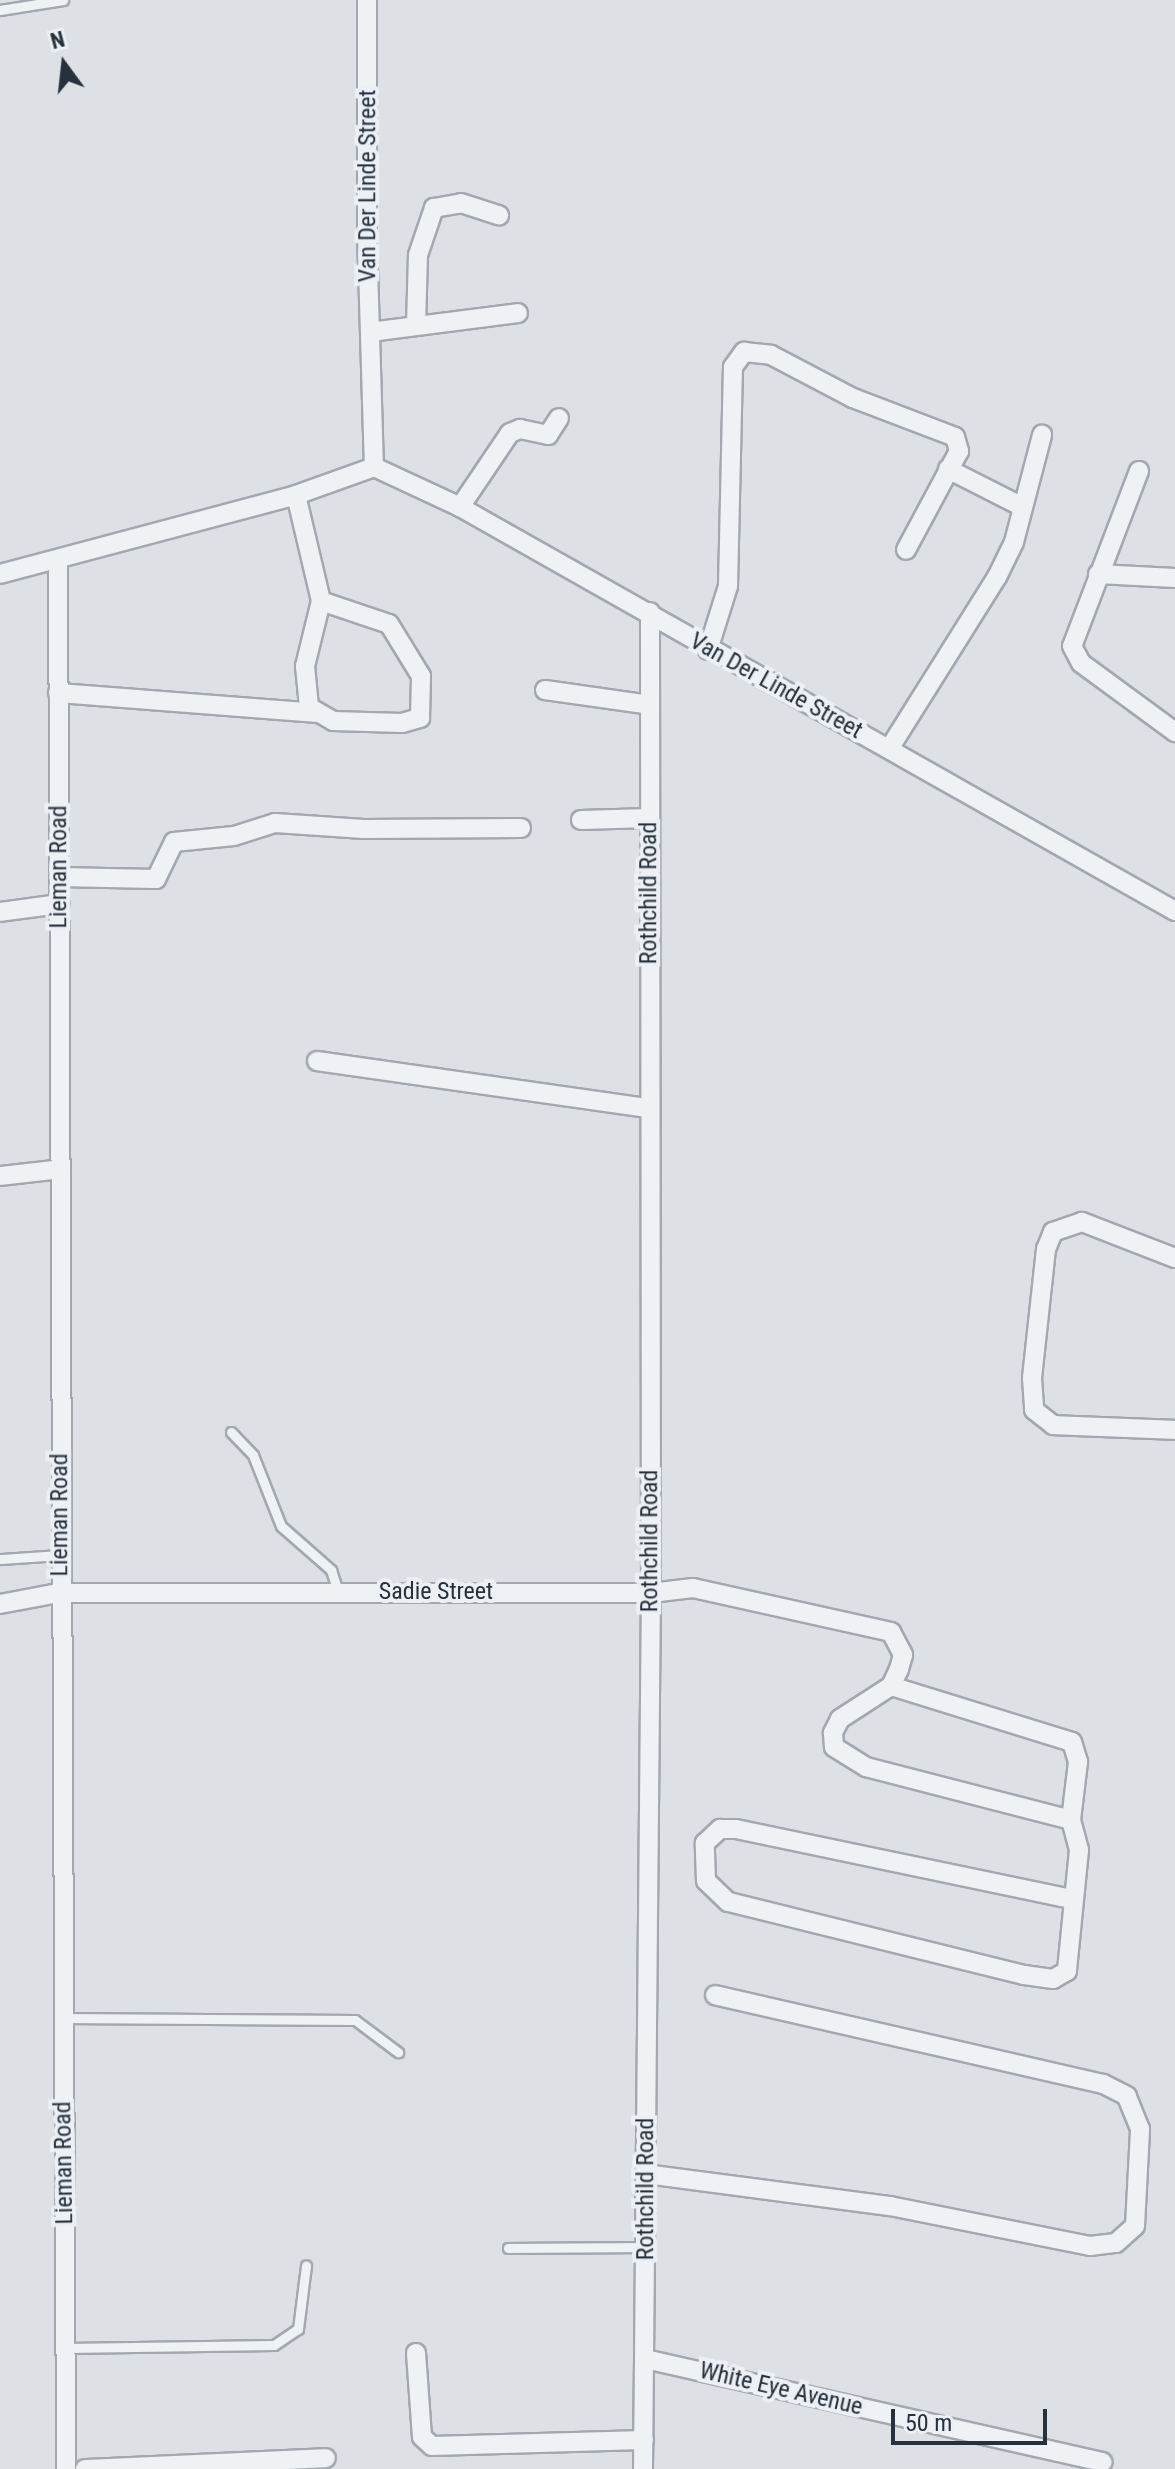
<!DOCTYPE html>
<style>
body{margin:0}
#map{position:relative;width:1175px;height:2469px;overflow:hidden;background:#dde1e6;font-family:"Roboto Condensed",sans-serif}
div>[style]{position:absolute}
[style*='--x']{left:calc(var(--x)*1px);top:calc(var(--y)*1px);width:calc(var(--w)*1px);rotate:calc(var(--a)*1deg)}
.roads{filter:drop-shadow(2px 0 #a3a8af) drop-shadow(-2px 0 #a3a8af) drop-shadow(0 2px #a3a8af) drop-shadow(0 -2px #a3a8af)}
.lane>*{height:9px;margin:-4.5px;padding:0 4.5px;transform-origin:4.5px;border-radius:4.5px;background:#eff2f5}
.street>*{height:18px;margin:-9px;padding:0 9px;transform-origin:9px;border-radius:9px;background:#eff2f5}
span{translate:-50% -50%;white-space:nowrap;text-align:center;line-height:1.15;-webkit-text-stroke:8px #ecf0f4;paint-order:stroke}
.street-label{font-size:24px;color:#27303b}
.north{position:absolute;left:24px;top:24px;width:80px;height:80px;-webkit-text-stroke:6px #ecf0f4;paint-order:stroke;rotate:345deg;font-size:22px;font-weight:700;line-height:32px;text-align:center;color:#27303b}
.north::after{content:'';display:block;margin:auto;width:28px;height:36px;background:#27303b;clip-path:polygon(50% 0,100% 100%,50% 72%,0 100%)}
.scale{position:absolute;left:891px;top:2409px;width:156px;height:36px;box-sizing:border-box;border:4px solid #27303b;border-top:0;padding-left:10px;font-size:24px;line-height:28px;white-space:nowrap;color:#27303b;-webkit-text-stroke:6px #ecf0f4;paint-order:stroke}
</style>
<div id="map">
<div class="roads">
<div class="lane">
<i style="--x:0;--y:10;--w:64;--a:-9"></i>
<i style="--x:231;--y:1432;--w:32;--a:46"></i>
<i style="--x:253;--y:1455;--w:76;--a:68.5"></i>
<i style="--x:281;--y:1526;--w:67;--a:41.3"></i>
<i style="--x:331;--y:1570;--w:23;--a:72"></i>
<i style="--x:0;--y:1559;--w:59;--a:-3.9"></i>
<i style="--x:62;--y:2018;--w:293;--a:0.4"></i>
<i style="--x:355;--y:2020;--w:54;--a:36.7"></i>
<i style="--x:508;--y:2248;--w:138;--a:-0.4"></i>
<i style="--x:66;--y:2348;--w:208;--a:-0.8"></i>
<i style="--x:274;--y:2345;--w:29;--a:-34"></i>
<i style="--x:298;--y:2329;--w:64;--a:-82.8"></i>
</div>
<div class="street">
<i style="--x:367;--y:0;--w:233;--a:90"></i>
<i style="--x:367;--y:233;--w:234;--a:88.3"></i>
<i style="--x:374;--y:467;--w:95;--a:24.9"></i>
<i style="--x:460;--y:507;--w:821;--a:29.47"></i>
<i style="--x:416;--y:326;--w:71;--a:-88.4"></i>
<i style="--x:418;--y:255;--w:50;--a:-71.2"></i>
<i style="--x:434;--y:208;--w:27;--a:-10"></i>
<i style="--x:461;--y:203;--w:40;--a:18"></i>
<i style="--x:370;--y:332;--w:149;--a:-7.3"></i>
<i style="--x:948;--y:469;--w:82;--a:26.9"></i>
<i style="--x:1139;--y:471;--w:187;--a:110.9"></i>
<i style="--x:1072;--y:646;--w:19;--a:62"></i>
<i style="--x:1081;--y:663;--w:117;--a:36.3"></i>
<i style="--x:296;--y:495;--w:109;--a:76.7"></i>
<i style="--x:321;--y:601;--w:67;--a:103.8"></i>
<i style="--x:305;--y:666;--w:41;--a:84.4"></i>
<i style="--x:309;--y:707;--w:28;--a:30"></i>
<i style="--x:333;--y:721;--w:69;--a:1.7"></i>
<i style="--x:402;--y:723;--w:19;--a:-16"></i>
<i style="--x:420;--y:718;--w:42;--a:-88.6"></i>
<i style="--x:421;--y:676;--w:61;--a:-121.6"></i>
<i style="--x:389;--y:624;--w:72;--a:-161.3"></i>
<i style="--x:460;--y:507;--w:89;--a:-56"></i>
<i style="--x:510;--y:433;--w:11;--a:-22"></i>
<i style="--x:520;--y:429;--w:29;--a:12"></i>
<i style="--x:548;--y:435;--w:20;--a:-57"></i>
<i style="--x:58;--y:561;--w:1908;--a:89.76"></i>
<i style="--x:0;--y:574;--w:306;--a:-14.9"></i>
<i style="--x:296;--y:495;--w:83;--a:-19.7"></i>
<i style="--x:1098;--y:574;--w:77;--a:3"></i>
<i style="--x:708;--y:650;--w:67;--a:-72.6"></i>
<i style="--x:728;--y:586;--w:219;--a:-88.7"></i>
<i style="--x:733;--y:367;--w:19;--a:-54"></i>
<i style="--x:744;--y:352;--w:27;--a:6"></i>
<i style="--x:771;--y:355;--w:93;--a:27.7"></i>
<i style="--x:853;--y:398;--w:109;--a:20.9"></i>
<i style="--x:955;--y:437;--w:15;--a:74"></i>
<i style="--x:959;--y:451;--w:112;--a:118.2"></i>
<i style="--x:545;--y:690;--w:106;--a:8.1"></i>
<i style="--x:58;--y:693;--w:258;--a:4.4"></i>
<i style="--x:889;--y:749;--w:203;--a:-57.9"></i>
<i style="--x:997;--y:577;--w:39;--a:-64"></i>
<i style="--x:1014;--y:542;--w:111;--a:-75.3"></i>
<i style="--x:581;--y:820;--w:68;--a:-1.7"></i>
<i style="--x:59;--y:877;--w:97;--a:1.2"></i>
<i style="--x:156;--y:879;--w:41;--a:-64.1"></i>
<i style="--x:174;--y:842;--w:60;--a:-5.7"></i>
<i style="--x:234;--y:836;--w:43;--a:-17.6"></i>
<i style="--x:275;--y:823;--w:89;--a:3.9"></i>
<i style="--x:364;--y:829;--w:157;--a:-0.4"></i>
<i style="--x:0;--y:912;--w:60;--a:-7.7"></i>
<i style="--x:317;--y:1061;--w:334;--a:8.1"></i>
<i style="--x:0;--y:1176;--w:61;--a:-6.5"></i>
<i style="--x:1175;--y:1258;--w:100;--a:-158.8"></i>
<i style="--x:1082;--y:1222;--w:31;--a:161"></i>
<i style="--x:1053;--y:1232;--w:18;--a:112"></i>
<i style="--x:1046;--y:1249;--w:130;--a:96.2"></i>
<i style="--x:1032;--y:1378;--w:32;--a:86"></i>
<i style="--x:1034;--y:1410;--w:24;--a:38"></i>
<i style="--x:1053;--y:1425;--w:122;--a:2.3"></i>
<i style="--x:0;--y:1604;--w:60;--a:-10.6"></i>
<i style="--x:59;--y:1593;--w:592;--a:0"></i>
<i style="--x:651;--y:1593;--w:42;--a:-6.8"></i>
<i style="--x:693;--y:1588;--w:203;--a:12.5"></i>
<i style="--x:891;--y:1632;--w:26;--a:62"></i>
<i style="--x:903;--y:1655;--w:15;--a:106"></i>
<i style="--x:899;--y:1669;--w:19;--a:115"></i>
<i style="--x:891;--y:1686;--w:61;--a:147.1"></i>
<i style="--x:840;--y:1719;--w:16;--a:117"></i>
<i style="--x:833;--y:1733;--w:14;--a:86"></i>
<i style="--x:834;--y:1747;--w:38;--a:32"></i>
<i style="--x:866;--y:1767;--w:212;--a:14.5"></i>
<i style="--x:1071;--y:1820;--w:31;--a:75"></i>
<i style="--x:1079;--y:1850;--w:122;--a:95.7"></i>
<i style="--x:1067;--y:1971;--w:16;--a:150"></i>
<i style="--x:1053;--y:1979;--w:29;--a:-172"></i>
<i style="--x:1024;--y:1975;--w:305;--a:-166.1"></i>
<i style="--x:728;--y:1902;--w:30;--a:-136"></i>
<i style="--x:706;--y:1881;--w:38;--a:-92"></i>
<i style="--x:705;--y:1843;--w:21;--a:-43"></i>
<i style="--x:720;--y:1829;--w:16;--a:0"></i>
<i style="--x:736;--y:1829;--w:343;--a:11.8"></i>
<i style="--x:891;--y:1686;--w:189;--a:17.2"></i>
<i style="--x:1072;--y:1742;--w:21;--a:73"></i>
<i style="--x:1078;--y:1762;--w:58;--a:96.9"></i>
<i style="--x:646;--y:2174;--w:246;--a:7.5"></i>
<i style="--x:890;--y:2206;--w:204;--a:11.3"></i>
<i style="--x:1090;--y:2246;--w:26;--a:-7"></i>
<i style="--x:1116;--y:2243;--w:25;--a:-42"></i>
<i style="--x:1135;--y:2226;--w:97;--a:-87"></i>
<i style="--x:1140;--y:2129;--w:35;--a:-112"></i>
<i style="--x:1127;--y:2096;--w:27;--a:-153"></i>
<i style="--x:1103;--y:2084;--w:398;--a:-167.1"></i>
<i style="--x:416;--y:2353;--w:84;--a:85.9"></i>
<i style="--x:422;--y:2437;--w:13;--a:42"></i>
<i style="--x:432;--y:2446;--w:212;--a:-1.6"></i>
<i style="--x:645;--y:2359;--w:469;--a:12.7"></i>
<i style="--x:85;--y:2469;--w:241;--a:-2.6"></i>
<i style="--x:643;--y:2469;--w:876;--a:-89.48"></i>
<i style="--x:651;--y:1593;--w:981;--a:-90.06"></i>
</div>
</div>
<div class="street-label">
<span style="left:368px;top:186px;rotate:-90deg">Van Der Linde Street</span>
<span style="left:776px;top:686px;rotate:29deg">Van Der Linde Street</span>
<span style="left:59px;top:867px;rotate:-90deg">Lieman Road</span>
<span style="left:649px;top:893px;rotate:-90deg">Rothchild Road</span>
<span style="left:60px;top:1515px;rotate:-90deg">Lieman Road</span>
<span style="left:650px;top:1541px;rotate:-90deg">Rothchild Road</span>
<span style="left:436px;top:1592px">Sadie Street</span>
<span style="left:64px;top:2163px;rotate:-91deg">Lieman Road</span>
<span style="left:646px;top:2189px;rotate:-90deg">Rothchild Road</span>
<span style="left:781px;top:2389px;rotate:13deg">White Eye Avenue</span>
</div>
<div class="north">N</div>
<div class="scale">50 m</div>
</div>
